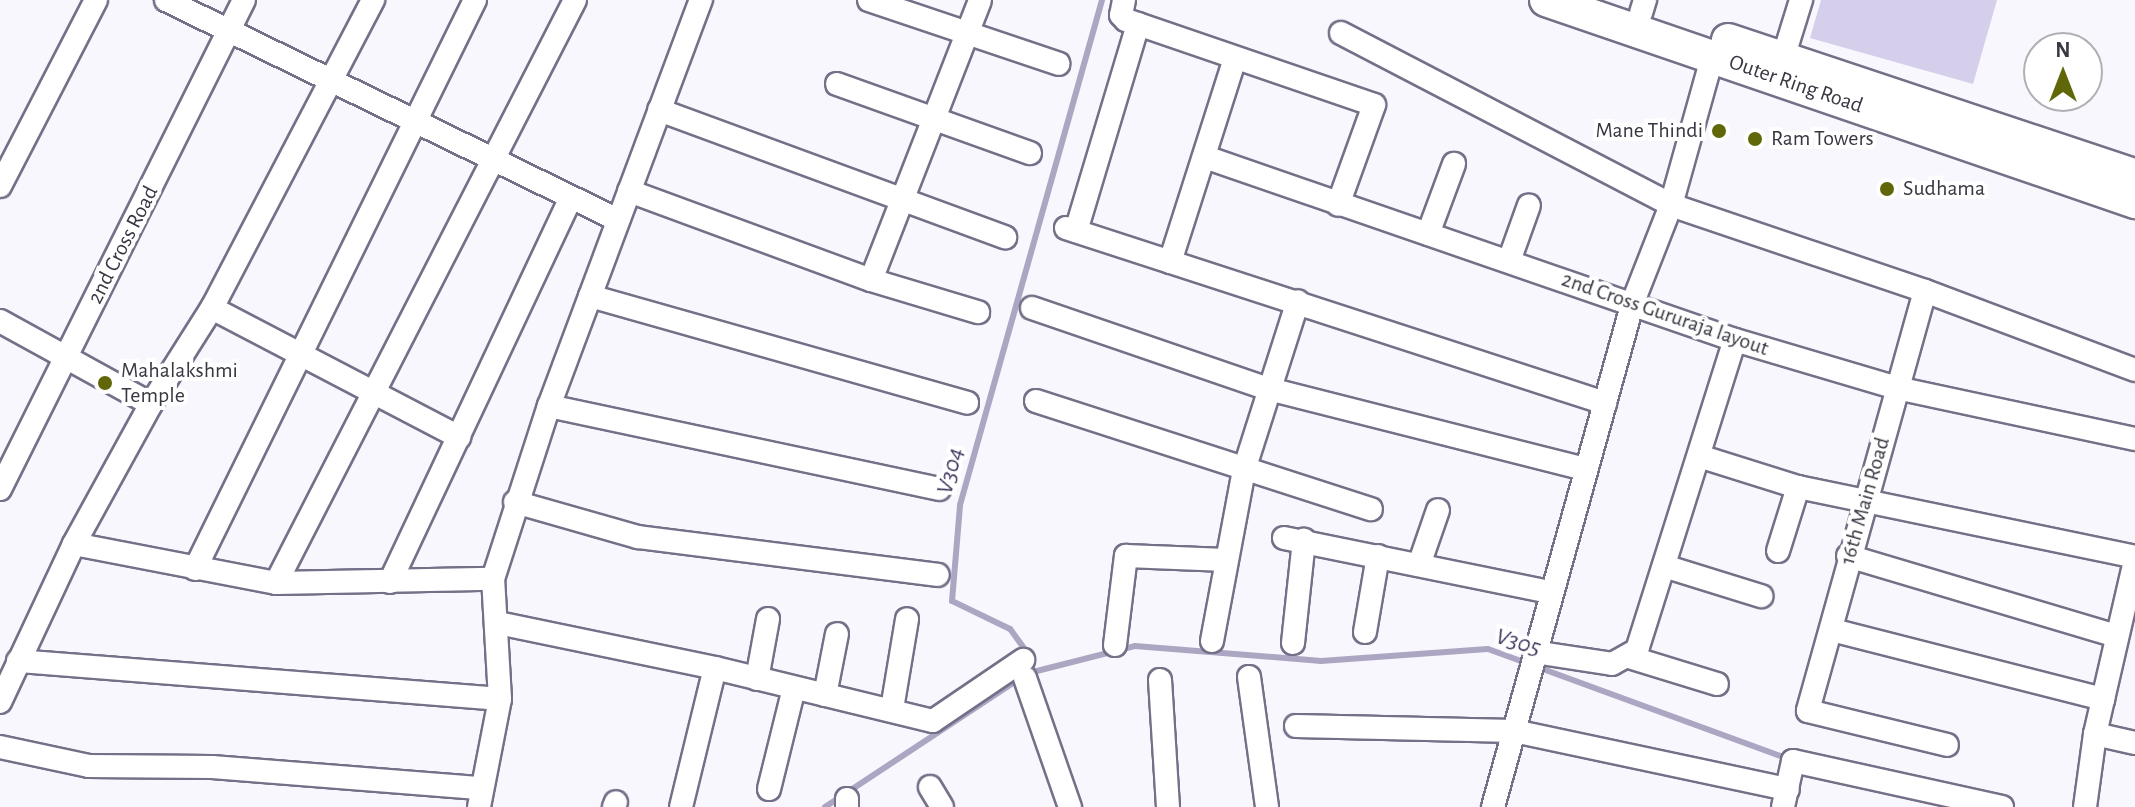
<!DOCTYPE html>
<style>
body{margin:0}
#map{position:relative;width:2135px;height:807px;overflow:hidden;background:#f8f7fd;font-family:"Alegreya Sans",sans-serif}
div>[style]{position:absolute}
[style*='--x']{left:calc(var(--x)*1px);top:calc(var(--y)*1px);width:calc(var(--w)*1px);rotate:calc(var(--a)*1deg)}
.green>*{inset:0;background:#d5cfeb}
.stream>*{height:6px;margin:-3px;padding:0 3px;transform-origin:3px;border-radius:3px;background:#aca6c3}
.roads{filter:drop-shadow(2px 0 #756f88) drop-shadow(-2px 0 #756f88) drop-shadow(0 2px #756f88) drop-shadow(0 -2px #756f88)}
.minor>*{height:22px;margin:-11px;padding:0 11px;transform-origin:11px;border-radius:11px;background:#fff}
.highway>*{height:32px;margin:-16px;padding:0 16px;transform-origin:16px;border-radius:16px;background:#fff}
.dots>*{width:22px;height:22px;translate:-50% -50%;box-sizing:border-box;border:4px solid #fff;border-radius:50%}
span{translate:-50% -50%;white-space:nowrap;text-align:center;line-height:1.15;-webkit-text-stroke:8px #fff;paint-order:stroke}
.street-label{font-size:22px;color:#393742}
.poi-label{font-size:22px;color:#393742}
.right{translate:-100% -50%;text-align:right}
.left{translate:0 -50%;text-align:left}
.water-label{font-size:24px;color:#3a2f58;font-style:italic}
.north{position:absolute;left:2023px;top:32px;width:80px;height:80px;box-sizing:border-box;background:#fff;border:2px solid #b0afb3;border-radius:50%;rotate:0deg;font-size:22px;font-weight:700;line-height:32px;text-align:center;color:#393742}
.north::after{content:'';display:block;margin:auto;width:28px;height:36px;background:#5f6709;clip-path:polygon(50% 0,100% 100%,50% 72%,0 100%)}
</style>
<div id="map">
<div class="green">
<i style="clip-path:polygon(1821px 0,1997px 0,1973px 84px,1810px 38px)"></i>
</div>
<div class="stream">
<i style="--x:1029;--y:655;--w:32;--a:-126"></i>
<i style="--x:1010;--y:629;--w:64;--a:-154.2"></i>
<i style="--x:952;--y:601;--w:96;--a:-85.2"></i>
<i style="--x:960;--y:505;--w:525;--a:-74.29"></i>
<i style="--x:1029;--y:673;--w:109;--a:-14.3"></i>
<i style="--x:1135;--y:646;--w:187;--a:4.6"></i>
<i style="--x:1321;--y:661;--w:167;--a:-4.1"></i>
<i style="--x:1488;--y:649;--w:320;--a:20.1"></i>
<i style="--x:825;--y:807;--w:232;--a:-33.4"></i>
</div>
<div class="roads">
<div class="minor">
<i style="--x:166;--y:0;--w:503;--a:25.95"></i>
<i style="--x:869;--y:0;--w:200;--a:18.6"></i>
<i style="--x:1124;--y:0;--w:15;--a:101"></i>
<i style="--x:1121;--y:15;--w:7;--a:45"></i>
<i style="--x:1126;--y:20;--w:262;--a:18.9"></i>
<i style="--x:1374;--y:105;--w:106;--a:109.8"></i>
<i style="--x:1641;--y:13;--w:14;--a:-73"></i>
<i style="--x:1341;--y:33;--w:372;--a:27.5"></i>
<i style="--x:1671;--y:205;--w:268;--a:18.7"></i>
<i style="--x:1925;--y:291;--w:224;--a:20.6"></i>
<i style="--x:1784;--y:55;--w:58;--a:-72.8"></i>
<i style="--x:837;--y:84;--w:205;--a:19.7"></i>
<i style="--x:659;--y:110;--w:369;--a:20.2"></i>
<i style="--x:1205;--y:157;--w:561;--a:19.05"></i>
<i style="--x:1735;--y:340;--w:169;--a:16.5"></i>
<i style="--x:1897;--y:388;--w:243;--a:12.1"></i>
<i style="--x:0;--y:186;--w:209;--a:-62.7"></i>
<i style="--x:629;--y:191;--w:258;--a:20.2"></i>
<i style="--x:871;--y:280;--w:112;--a:16.7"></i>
<i style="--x:1066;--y:228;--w:567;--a:17.99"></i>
<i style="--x:1076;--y:231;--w:216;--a:-73.3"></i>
<i style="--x:1428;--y:234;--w:75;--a:-69.6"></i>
<i style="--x:1509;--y:261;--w:59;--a:-70.3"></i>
<i style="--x:1170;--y:262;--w:214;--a:-72.3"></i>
<i style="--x:871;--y:280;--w:300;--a:-68.7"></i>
<i style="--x:1925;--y:291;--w:436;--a:105.6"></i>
<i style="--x:1808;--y:711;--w:143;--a:13.7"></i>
<i style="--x:590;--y:296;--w:392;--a:15.8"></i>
<i style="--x:212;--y:308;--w:279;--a:27.6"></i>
<i style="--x:1032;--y:308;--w:250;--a:18.9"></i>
<i style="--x:1269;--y:389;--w:327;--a:14.2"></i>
<i style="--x:0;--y:321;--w:172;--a:28.8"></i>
<i style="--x:1036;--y:401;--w:352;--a:17.9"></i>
<i style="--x:549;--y:406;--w:399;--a:12"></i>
<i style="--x:1699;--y:456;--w:104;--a:17.4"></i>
<i style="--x:1798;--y:487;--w:344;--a:11.7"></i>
<i style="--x:0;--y:489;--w:546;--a:-63.48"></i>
<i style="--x:515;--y:502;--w:128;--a:15.9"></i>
<i style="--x:638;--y:537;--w:302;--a:7.2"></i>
<i style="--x:1284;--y:538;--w:271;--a:11.5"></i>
<i style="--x:74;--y:544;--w:206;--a:10.9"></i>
<i style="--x:276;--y:583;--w:217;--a:-1.1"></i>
<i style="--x:1778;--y:551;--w:67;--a:-72.6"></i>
<i style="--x:1848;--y:556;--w:281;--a:16.6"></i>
<i style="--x:1419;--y:565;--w:58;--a:-70.9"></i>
<i style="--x:1664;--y:566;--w:102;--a:17.2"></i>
<i style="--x:195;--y:569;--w:634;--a:-63.8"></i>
<i style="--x:390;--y:582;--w:425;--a:-64.8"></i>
<i style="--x:276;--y:583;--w:655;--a:-62.85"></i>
<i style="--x:498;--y:623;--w:222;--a:11.7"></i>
<i style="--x:715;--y:668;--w:224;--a:13.7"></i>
<i style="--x:933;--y:721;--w:109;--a:-34.1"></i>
<i style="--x:1832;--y:630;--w:280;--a:14.3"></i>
<i style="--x:1365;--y:632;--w:77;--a:-80.3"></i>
<i style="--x:1212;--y:641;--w:174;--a:-79.4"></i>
<i style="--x:1244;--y:470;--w:177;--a:-72.3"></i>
<i style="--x:1293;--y:643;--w:104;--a:-83.9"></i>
<i style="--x:1115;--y:645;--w:90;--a:-83"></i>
<i style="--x:1126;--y:556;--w:100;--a:2.3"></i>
<i style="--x:1534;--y:652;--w:79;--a:8.7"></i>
<i style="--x:1612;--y:664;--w:29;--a:-29"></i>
<i style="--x:1637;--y:650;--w:325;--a:-72.5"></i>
<i style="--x:1629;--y:657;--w:92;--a:17.1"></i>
<i style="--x:18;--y:661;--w:483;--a:4.5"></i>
<i style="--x:1249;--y:677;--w:131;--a:82.1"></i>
<i style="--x:1025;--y:678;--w:137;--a:70.8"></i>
<i style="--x:757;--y:679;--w:61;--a:-79.6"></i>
<i style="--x:1160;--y:680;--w:127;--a:86.4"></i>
<i style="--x:825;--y:695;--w:62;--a:-78.9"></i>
<i style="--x:0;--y:702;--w:174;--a:-64.9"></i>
<i style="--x:74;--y:544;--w:160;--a:-61.2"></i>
<i style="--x:151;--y:404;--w:114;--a:-57.6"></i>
<i style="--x:212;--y:308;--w:348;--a:-62.4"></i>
<i style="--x:892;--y:709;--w:91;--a:-80.5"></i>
<i style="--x:1296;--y:726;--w:218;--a:1.3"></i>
<i style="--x:1514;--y:731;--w:280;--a:12"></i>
<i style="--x:2095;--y:734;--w:41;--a:12.7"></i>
<i style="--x:0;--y:747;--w:91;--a:12.1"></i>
<i style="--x:89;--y:766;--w:123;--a:0.5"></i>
<i style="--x:212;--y:767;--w:270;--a:4.5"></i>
<i style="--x:930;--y:787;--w:23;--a:59"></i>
<i style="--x:769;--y:789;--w:104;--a:-76.1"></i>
<i style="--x:847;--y:799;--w:8;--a:90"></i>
<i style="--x:479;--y:807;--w:110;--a:-79"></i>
<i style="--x:500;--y:699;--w:120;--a:-93.3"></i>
<i style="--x:493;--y:579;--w:182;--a:-72.1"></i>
<i style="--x:549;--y:406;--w:434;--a:-69.5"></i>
<i style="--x:614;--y:807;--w:5;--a:-68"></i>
<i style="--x:681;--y:807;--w:143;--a:-76.3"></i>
<i style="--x:1493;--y:807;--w:524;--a:-74.51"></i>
<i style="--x:1633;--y:302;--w:104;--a:-68.6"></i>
<i style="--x:1671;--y:205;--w:156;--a:-74.4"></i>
<i style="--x:1783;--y:807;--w:47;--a:-77.7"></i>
<i style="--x:1793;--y:761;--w:214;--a:12.4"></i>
<i style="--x:2085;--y:807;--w:74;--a:-82.2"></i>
<i style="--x:2095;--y:734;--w:178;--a:-77"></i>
</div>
<div class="highway">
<i style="--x:1546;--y:0;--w:623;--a:18.93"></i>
<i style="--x:1728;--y:40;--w:429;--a:18.4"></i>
</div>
</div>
<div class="dots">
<i style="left:1719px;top:131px;background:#5f6709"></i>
<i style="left:1755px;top:139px;background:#5f6709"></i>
<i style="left:1887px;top:189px;background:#5f6709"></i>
<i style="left:105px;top:383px;background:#5f6709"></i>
</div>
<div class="street-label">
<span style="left:1796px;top:84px;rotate:19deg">Outer Ring Road</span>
<span style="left:123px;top:245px;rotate:-63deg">2nd Cross Road</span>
<span style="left:1665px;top:314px;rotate:19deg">2nd Cross Gururaja layout</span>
<span style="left:1865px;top:501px;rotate:-74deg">16th Main Road</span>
</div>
<div class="poi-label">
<span class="right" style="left:1703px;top:131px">Mane Thindi</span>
<span class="left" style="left:1771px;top:139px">Ram Towers</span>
<span class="left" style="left:1903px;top:189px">Sudhama</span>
<span class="left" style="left:121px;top:383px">Mahalakshmi<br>Temple</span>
</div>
<div class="water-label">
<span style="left:951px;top:471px;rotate:-75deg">V304</span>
<span style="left:1518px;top:643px;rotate:17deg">V305</span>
</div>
<div class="north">N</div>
</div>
